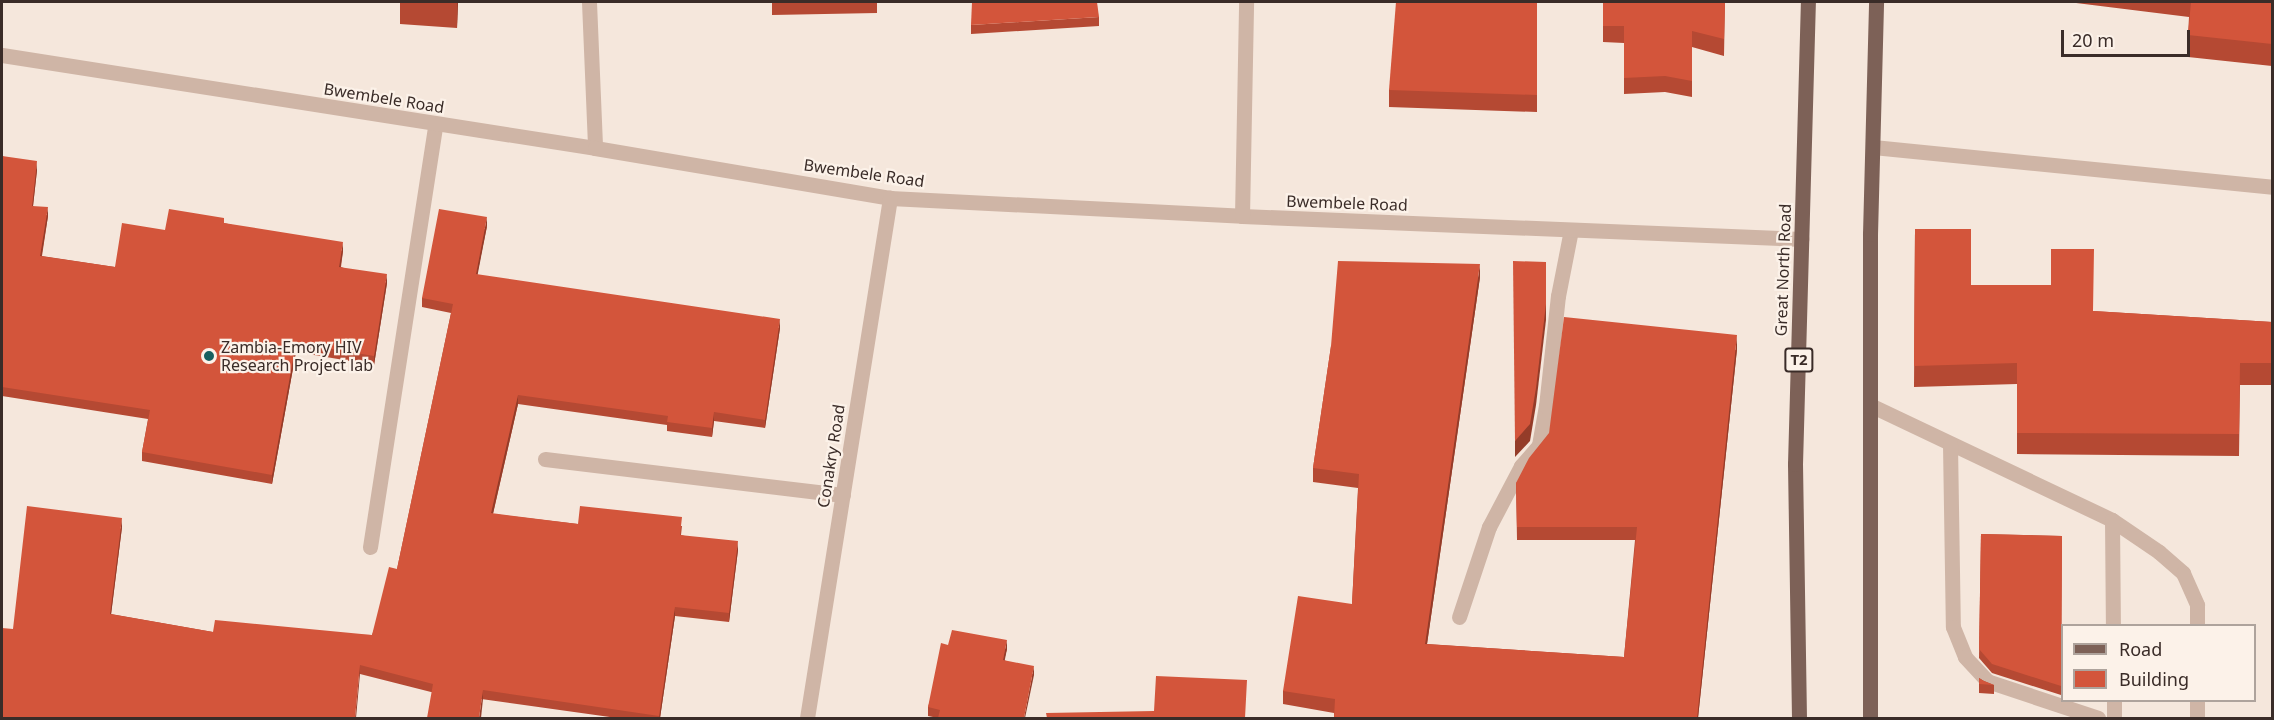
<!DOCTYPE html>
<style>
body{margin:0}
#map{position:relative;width:2274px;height:720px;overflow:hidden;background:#f5e7dc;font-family:"Noto Sans",sans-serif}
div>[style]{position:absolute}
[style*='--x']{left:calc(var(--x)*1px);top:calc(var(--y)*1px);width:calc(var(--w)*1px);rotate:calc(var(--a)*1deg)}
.lane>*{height:15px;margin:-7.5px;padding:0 7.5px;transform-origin:7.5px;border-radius:7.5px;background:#cfb5a6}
.street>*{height:15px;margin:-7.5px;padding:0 7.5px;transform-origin:7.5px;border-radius:7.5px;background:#cfb5a6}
.primary>*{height:15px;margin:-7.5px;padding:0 7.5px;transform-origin:7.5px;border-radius:7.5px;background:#7d6157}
.wall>*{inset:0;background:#b54933}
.shaded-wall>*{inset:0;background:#943c29}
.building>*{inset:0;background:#d3553b}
.dots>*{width:16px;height:16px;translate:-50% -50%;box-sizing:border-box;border:3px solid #fcf2e9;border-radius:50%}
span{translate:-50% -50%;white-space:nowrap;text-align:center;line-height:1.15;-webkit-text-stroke:4.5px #fcf2e9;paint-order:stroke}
.shield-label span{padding:2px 4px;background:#fcf2e9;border:2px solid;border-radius:4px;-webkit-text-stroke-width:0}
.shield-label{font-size:15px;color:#3a2c28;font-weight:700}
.street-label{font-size:16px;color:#3a2c28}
.poi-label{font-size:16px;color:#3a2c28}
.left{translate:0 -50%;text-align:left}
.frame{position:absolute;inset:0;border:3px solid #3a2c28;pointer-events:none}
.legend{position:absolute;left:2061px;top:624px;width:195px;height:78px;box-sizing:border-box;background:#fcf2e9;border:2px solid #aea39c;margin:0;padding:8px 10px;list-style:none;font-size:18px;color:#3a2c28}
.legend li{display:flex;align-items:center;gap:12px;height:30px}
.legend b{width:30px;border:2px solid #aea39c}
.scale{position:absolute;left:2061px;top:30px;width:129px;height:27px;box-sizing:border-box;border:3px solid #3a2c28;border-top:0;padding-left:8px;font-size:18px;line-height:21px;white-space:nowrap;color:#3a2c28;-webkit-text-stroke:4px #fcf2e9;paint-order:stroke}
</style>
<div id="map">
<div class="lane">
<i style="--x:1873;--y:147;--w:401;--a:5.7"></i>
<i style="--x:1870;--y:405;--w:268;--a:25.4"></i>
<i style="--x:2112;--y:520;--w:57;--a:34.2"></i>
<i style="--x:2159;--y:552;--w:32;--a:41"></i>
<i style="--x:2183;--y:573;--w:35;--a:66"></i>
<i style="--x:2197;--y:605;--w:21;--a:90"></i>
<i style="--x:1950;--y:444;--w:183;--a:89.1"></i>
<i style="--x:1953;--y:627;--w:32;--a:68"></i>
<i style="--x:1965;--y:657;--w:33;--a:47"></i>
<i style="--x:1987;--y:681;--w:117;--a:18.4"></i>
<i style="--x:545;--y:459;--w:300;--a:6.9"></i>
<i style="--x:2112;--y:520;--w:106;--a:89.5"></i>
<i style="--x:370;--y:547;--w:427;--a:-81.2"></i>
<i style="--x:1459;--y:617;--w:95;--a:-71.6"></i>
<i style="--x:1489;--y:527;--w:69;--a:-62.3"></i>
<i style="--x:1521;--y:466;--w:28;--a:-49"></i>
<i style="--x:1539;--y:445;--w:40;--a:-80"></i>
<i style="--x:1546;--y:406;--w:111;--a:-83.8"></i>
<i style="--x:1558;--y:296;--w:67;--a:-78.9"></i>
<i style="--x:2114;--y:700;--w:18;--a:90"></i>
<i style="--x:2197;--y:700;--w:18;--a:90"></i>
</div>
<div class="street">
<i style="--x:589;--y:2;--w:146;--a:87.6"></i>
<i style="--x:2;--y:55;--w:600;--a:8.91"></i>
<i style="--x:595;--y:148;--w:299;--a:9.6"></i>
<i style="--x:890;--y:198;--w:352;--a:2.9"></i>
<i style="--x:1242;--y:216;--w:560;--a:2.35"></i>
<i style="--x:1242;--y:216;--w:214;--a:-88.9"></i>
<i style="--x:807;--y:718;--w:527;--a:-80.93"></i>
</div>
<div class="primary">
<i style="--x:1799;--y:718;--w:254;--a:-90.9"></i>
<i style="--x:1795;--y:464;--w:462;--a:-88.4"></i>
<i style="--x:1870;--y:718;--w:484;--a:-90"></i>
<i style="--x:1870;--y:234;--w:232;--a:-88.5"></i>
</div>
<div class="wall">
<i style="clip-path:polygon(400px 2px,458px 2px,457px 28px,400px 24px)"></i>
<i style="clip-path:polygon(473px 2px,503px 2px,503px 3px)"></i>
<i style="clip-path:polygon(772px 2px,877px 2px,877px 13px,772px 15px)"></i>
<i style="clip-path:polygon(1537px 2px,1537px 112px,1389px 107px,1389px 90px)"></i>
<i style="clip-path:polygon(1603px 2px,1725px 2px,1724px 56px,1692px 47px,1692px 97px,1665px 92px,1624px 94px,1624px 43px,1603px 42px)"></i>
<i style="clip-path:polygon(2068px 2px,2272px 2px,2272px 66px,2188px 57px,2188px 35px,2189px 17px)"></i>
<i style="clip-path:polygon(1099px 17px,1099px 26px,971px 34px,971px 25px)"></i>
<i style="clip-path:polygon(2px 156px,37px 170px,33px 206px,48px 216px,42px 256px,115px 267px,165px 230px,224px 223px,343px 251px,341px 267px,387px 283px,374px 365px,296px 352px,272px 484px,142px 461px,142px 452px,148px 419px,2px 396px)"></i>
<i style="clip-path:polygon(487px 226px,477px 275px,780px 328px,765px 428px,714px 421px,712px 437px,667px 431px,667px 425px,518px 404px,493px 514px,578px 524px,682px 526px,681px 535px,738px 550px,729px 622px,675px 616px,660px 718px,617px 718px,431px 692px,360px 674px,13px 629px,122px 527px,111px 614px,213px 632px,372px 635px,397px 569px,451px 313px,422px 307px,422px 298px)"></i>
<i style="clip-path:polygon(1915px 229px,1971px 285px,2093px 311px,2272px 322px,2272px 385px,2240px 385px,2239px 456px,2017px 454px,2017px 384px,1914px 387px)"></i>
<i style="clip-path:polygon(1480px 277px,1427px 644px,1624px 657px,1635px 540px,1517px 540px,1516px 483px,1737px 349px,1698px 718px,1334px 718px,1334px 713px,1283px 704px,1283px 691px,1352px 604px,1358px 488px,1313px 482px,1313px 468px,1331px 346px)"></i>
<i style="clip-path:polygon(1981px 534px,2062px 536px,2061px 695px,1992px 673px,1979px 658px)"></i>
<i style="clip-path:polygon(948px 645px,1007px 649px,1004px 660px,1034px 675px,938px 718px,928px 716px,928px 707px)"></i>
<i style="clip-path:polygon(1979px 678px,1984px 681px,1994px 685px,1994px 694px,1979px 693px)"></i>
</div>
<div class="shaded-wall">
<i style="clip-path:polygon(457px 2px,458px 2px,457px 28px)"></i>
<i style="clip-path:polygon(37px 161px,37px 170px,32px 215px,32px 206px)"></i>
<i style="clip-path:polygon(48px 207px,48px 216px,40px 265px,40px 256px)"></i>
<i style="clip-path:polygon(487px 217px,487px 226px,476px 283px,476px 274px)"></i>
<i style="clip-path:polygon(343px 242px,343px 251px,339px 276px,339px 267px)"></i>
<i style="clip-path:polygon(1546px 262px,1546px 320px,1536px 405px,1530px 441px,1515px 457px,1515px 441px)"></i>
<i style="clip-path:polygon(1480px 264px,1480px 277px,1425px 658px,1425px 644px)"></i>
<i style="clip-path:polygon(387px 274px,387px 283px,374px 365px,374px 356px)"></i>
<i style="clip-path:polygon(780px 319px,780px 328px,765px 428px,765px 420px)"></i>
<i style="clip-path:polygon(1737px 335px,1737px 349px,1698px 718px,1697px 718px)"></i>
<i style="clip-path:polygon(296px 343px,296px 352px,272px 484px,272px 475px)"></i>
<i style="clip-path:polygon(518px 395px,518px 404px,491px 522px,491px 513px)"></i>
<i style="clip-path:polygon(714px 412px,714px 421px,712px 437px,712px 428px)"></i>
<i style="clip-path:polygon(122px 518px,122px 527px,110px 623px,110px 614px)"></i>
<i style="clip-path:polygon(738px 541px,738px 550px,729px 622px,729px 613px)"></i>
<i style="clip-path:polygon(675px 607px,675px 616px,660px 718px,659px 718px)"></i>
<i style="clip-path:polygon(1007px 640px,1007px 649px,1003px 669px,1003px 660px)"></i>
<i style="clip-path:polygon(360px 665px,360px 674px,356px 718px,355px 718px)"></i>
<i style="clip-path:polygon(1034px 666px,1034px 675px,1025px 718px,1024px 718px)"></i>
<i style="clip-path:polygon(483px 690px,483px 699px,481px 718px,479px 718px)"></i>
</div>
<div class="building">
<i style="clip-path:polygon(972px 2px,1097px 2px,1099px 17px,971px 25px)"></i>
<i style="clip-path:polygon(1396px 2px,1537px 2px,1537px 95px,1389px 90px)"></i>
<i style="clip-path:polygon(1603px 2px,1725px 2px,1724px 39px,1692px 31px,1692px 81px,1665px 76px,1624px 78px,1624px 26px,1603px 26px)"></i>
<i style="clip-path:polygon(2191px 2px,2272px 2px,2272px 44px,2188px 35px)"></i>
<i style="clip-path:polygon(2px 156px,37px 161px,32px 206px,48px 207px,40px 256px,115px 267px,122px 223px,165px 230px,169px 209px,224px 218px,224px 223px,343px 242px,339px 267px,387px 274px,374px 356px,296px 343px,272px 475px,142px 452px,150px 410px,2px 387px)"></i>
<i style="clip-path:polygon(439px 209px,487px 217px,476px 274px,780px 319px,765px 420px,714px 412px,712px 428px,667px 422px,668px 416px,518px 395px,491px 513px,578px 524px,580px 506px,682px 517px,680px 535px,738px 541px,729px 613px,675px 607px,659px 716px,483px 690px,479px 718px,427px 718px,433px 684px,360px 665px,355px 718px,2px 718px,2px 628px,13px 629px,27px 506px,122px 518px,110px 614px,213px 632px,215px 620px,372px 635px,389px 567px,397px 569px,453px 304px,422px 298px)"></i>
<i style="clip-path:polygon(1915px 229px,1971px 229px,1971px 285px,2051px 285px,2051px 249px,2094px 249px,2093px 311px,2272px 322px,2272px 363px,2240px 363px,2239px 434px,2017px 433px,2017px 363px,1914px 366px)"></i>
<i style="clip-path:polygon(1338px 261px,1480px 264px,1425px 644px,1624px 657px,1637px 527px,1517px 527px,1516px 483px,1529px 458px,1549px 433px,1564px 317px,1737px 335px,1697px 718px,1334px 718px,1335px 699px,1283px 691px,1298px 596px,1352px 604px,1359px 474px,1313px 468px,1331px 346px)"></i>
<i style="clip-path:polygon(1513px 261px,1546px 262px,1546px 304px,1536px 388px,1530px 424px,1515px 441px)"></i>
<i style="clip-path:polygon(1981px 534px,2062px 536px,2061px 686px,1992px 664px,1979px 649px)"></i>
<i style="clip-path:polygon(952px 630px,1007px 640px,1003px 660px,1034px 666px,1024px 718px,938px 718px,940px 710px,928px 707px,941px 643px,948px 645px)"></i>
<i style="clip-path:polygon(1156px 676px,1247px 680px,1245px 718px,1047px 718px,1046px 713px,1154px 711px)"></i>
<i style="clip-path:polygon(1979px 678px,1984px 681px,1994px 685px,1979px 684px)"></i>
</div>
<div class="dots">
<i style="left:209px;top:356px;background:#186060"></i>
</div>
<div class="shield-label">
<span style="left:1799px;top:360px">T2</span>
</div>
<div class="street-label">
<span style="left:384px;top:98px;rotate:9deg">Bwembele Road</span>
<span style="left:864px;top:173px;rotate:8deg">Bwembele Road</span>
<span style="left:1347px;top:203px;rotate:2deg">Bwembele Road</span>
<span style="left:1783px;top:270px;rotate:-88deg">Great North Road</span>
<span style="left:831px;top:456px;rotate:-81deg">Conakry Road</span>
</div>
<div class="poi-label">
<span class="left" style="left:221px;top:356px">Zambia-Emory HIV<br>Research Project lab</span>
</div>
<div class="frame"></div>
<ul class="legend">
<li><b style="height:8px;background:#7d6157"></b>Road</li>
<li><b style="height:16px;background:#d3553b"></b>Building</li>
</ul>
<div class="scale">20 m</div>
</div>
